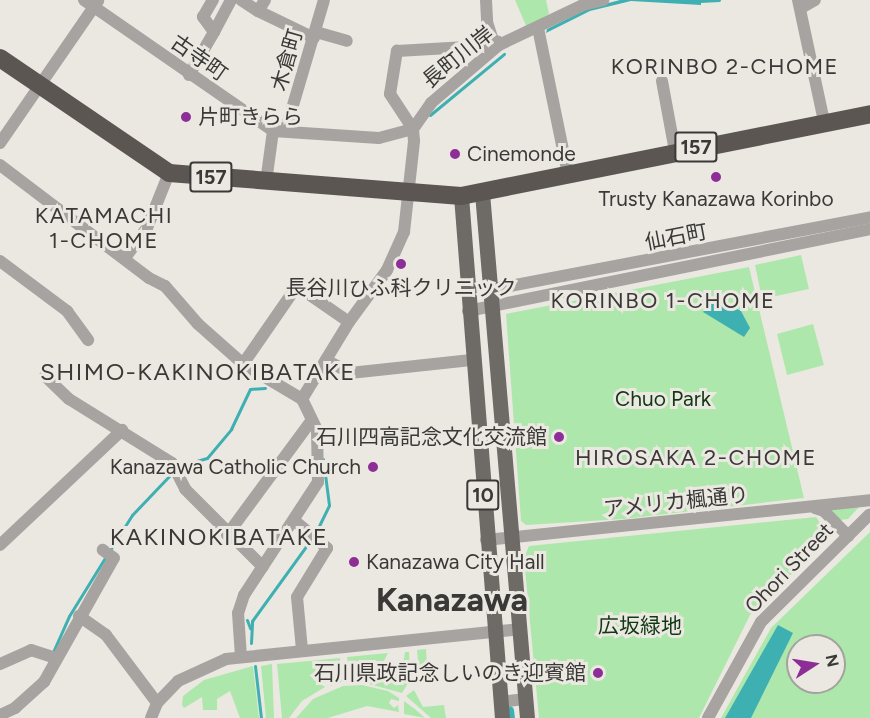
<!DOCTYPE html>
<meta charset="utf-8">
<style>
body{margin:0}
#map{position:relative;width:870px;height:718px;overflow:hidden;background:#ebe8e2;font-family:Figtree,"Noto Sans JP",sans-serif}
div>[style]{position:absolute}
[style*='--x']{left:calc(var(--x)*1px);top:calc(var(--y)*1px);width:calc(var(--w)*1px);rotate:calc(var(--a)*1deg)}
.green>*{inset:0;background:#aee7ac}
.water>*{inset:0;background:#3fb0b2}
.stream>*{height:3px;margin:-1.5px;padding:0 1.5px;transform-origin:1.5px;border-radius:1.5px;background:#3fb0b2}
.canal>*{height:9px;margin:-4.5px;padding:0 4.5px;transform-origin:4.5px;border-radius:4.5px;background:#3fb0b2}
.minor>*{height:12px;margin:-6px;padding:0 6px;transform-origin:6px;border-radius:6px;background:#a6a3a1}
.major>*{height:15px;margin:-7.5px;padding:0 7.5px;transform-origin:7.5px;border-radius:7.5px;background:#6e6a66}
.highway>*{height:18px;margin:-9px;padding:0 9px;transform-origin:9px;border-radius:9px;background:#5b5652}
.dots>*{width:16px;height:16px;translate:-50% -50%;box-sizing:border-box;border:3px solid #ebe8e2;border-radius:50%}
span{translate:-50% -50%;white-space:nowrap;text-align:center;line-height:1.15;-webkit-text-stroke:6px #ebe8e2;paint-order:stroke}
.shield-label span{padding:2px 4px;background:#ebe8e2;border:2px solid;border-radius:4px;-webkit-text-stroke-width:0}
.shield-label{font-size:20px;color:#3a3937;font-weight:700}
.street-label{font-size:21px;color:#3a3937}
.poi-label{font-size:21px;color:#3a3937}
.left{translate:0 -50%;text-align:left}
.right{translate:-100% -50%;text-align:right}
.park-label{font-size:21px;color:#113812}
.neighbourhood-label{font-size:22px;color:#3a3937;letter-spacing:1.5px}
.quarter-label{font-size:24px;color:#3a3937;letter-spacing:1.5px}
.town-label{font-size:33px;color:#3a3937;font-weight:700}
.north{position:absolute;left:786px;top:634px;width:60px;height:60px;box-sizing:border-box;background:#ebe8e2;border:2px solid #a4a29e;border-radius:50%;rotate:78deg;font-size:16px;font-weight:700;line-height:24px;text-align:center;color:#3a3937}
.north::after{content:'';display:block;margin:auto;width:21px;height:27px;background:#8d2e97;clip-path:polygon(50% 0,100% 100%,50% 72%,0 100%)}
</style>
<div id="map">
<div class="green">
<i style="clip-path:polygon(515px 0,546px 0,549px 14px,527px 28px)"></i>
<i style="clip-path:polygon(801px 255px,809px 289px,762px 299px,755px 265px)"></i>
<i style="clip-path:polygon(749px 267px,804px 498px,623px 519px,526px 525px,521px 521px,506px 314px)"></i>
<i style="clip-path:polygon(813px 324px,824px 365px,787px 375px,777px 334px)"></i>
<i style="clip-path:polygon(860px 506px,848px 519px,840px 520px,831px 510px)"></i>
<i style="clip-path:polygon(816px 517px,826px 532px,826px 540px,750px 615px,699px 718px,539px 718px,524px 558px,529px 546px)"></i>
<i style="clip-path:polygon(evenodd,870px 532px,870px 718px,721px 718px,771px 628px,870px 532px,798px 646px,834px 646px,834px 682px,798px 682px,798px 646px)"></i>
<i style="clip-path:polygon(426px 649px,427px 665px,419px 671px,417px 650px)"></i>
<i style="clip-path:polygon(405px 652px,409px 652px,410px 680px,402px 693px,358px 681px,358px 677px,394px 674px,403px 665px)"></i>
<i style="clip-path:polygon(388px 653px,384px 661px,348px 665px,347px 657px)"></i>
<i style="clip-path:polygon(340px 658px,342px 682px,330px 686px,337px 679px,336px 670px,325px 664px,317px 666px,313px 679px,325px 687px,302px 701px,289px 718px,282px 718px,277px 664px)"></i>
<i style="clip-path:polygon(272px 664px,274px 718px,266px 718px,261px 666px)"></i>
<i style="clip-path:polygon(253px 666px,259px 718px,240px 718px,230px 691px,217px 699px,217px 710px,203px 710px,202px 697px,184px 708px,182px 705px,183px 696px,204px 680px)"></i>
<i style="clip-path:polygon(343px 686px,362px 685px,388px 691px,399px 698px,399px 701px,391px 699px,389px 703px,394px 708px,398px 705px,399px 712px,367px 706px,328px 718px,296px 718px,313px 699px)"></i>
<i style="clip-path:polygon(414px 690px,423px 707px,444px 705px,446px 718px,431px 718px,406px 696px)"></i>
<i style="clip-path:polygon(404px 701px,416px 710px,425px 718px,404px 714px)"></i>
</div>
<div class="water">
<i style="clip-path:polygon(620px 0,701px 0,701px 5px,631px 1px,590px 11px,546px 33px,547px 29px,589px 8px)"></i>
<i style="clip-path:polygon(724px 302px,741px 311px,750px 328px,744px 337px,703px 312px,709px 303px)"></i>
<i style="clip-path:polygon(778px 625px,793px 633px,751px 718px,725px 718px)"></i>
</div>
<div class="stream">
<i style="--x:700;--y:1;--w:19;--a:-3"></i>
<i style="--x:430;--y:115;--w:96;--a:-39.5"></i>
<i style="--x:179;--y:466;--w:29;--a:-16"></i>
<i style="--x:207;--y:458;--w:38;--a:-50"></i>
<i style="--x:231;--y:429;--w:44;--a:-64.6"></i>
<i style="--x:250;--y:389;--w:15;--a:-4"></i>
<i style="--x:315;--y:534;--w:32;--a:-64"></i>
<i style="--x:329;--y:505;--w:46;--a:-97.4"></i>
<i style="--x:110;--y:550;--w:41;--a:-57.8"></i>
<i style="--x:132;--y:515;--w:59;--a:-46.4"></i>
<i style="--x:247;--y:620;--w:9;--a:69"></i>
<i style="--x:251;--y:643;--w:22;--a:-87"></i>
<i style="--x:252;--y:621;--w:102;--a:-54.1"></i>
<i style="--x:53;--y:652;--w:39;--a:-66"></i>
<i style="--x:69;--y:616;--w:70;--a:-58.3"></i>
<i style="--x:255;--y:666;--w:52;--a:83.4"></i>
</div>
<div class="canal">
<i style="--x:509;--y:710;--w:8;--a:83"></i>
</div>
<div class="minor">
<i style="--x:84;--y:0;--w:230;--a:34.7"></i>
<i style="--x:273;--y:131;--w:106;--a:3.8"></i>
<i style="--x:379;--y:138;--w:35;--a:-15"></i>
<i style="--x:241;--y:0;--w:20;--a:33"></i>
<i style="--x:265;--y:0;--w:13;--a:122"></i>
<i style="--x:258;--y:11;--w:62;--a:25.7"></i>
<i style="--x:486;--y:0;--w:22;--a:87"></i>
<i style="--x:487;--y:22;--w:19;--a:72"></i>
<i style="--x:493;--y:40;--w:6;--a:18"></i>
<i style="--x:798;--y:0;--w:124;--a:77.9"></i>
<i style="--x:801;--y:8;--w:16;--a:-30"></i>
<i style="--x:538;--y:28;--w:149;--a:78.4"></i>
<i style="--x:214;--y:32;--w:36;--a:-62"></i>
<i style="--x:316;--y:32;--w:32;--a:16"></i>
<i style="--x:189;--y:75;--w:50;--a:-59.8"></i>
<i style="--x:214;--y:32;--w:19;--a:-126"></i>
<i style="--x:203;--y:17;--w:20;--a:-60"></i>
<i style="--x:662;--y:81;--w:71;--a:79.5"></i>
<i style="--x:286;--y:129;--w:134;--a:-73.6"></i>
<i style="--x:413;--y:129;--w:32;--a:-55"></i>
<i style="--x:431;--y:103;--w:89;--a:-40.5"></i>
<i style="--x:499;--y:45;--w:93;--a:-25.5"></i>
<i style="--x:583;--y:5;--w:21;--a:-14"></i>
<i style="--x:0;--y:143;--w:173;--a:-55.4"></i>
<i style="--x:0;--y:165;--w:187;--a:37.2"></i>
<i style="--x:149;--y:278;--w:18;--a:27"></i>
<i style="--x:165;--y:286;--w:50;--a:49"></i>
<i style="--x:198;--y:324;--w:60;--a:41.6"></i>
<i style="--x:243;--y:364;--w:69;--a:30.7"></i>
<i style="--x:302;--y:399;--w:34;--a:64"></i>
<i style="--x:317;--y:430;--w:52;--a:88.9"></i>
<i style="--x:318;--y:482;--w:135;--a:123.2"></i>
<i style="--x:244;--y:595;--w:19;--a:108"></i>
<i style="--x:238;--y:613;--w:44;--a:86.1"></i>
<i style="--x:266;--y:182;--w:51;--a:-82.2"></i>
<i style="--x:125;--y:258;--w:37;--a:-54"></i>
<i style="--x:147;--y:228;--w:59;--a:-68.2"></i>
<i style="--x:0;--y:261;--w:84;--a:36.7"></i>
<i style="--x:67;--y:311;--w:36;--a:54"></i>
<i style="--x:489;--y:290;--w:388;--a:-10.8"></i>
<i style="--x:468;--y:311;--w:410;--a:-11.5"></i>
<i style="--x:326;--y:360;--w:27;--a:28"></i>
<i style="--x:350;--y:373;--w:122;--a:-6.1"></i>
<i style="--x:243;--y:364;--w:95;--a:-55.3"></i>
<i style="--x:297;--y:286;--w:63;--a:34.7"></i>
<i style="--x:45;--y:376;--w:33;--a:44"></i>
<i style="--x:69;--y:399;--w:121;--a:31.9"></i>
<i style="--x:172;--y:463;--w:29;--a:63"></i>
<i style="--x:185;--y:489;--w:110;--a:45"></i>
<i style="--x:302;--y:399;--w:90;--a:-58.6"></i>
<i style="--x:349;--y:322;--w:64;--a:-53.8"></i>
<i style="--x:387;--y:270;--w:42;--a:-65.9"></i>
<i style="--x:404;--y:232;--w:92;--a:-83.7"></i>
<i style="--x:414;--y:141;--w:12;--a:-95"></i>
<i style="--x:413;--y:129;--w:42;--a:-123.3"></i>
<i style="--x:390;--y:94;--w:44;--a:-80.8"></i>
<i style="--x:397;--y:51;--w:87;--a:-3.3"></i>
<i style="--x:484;--y:46;--w:11;--a:-34"></i>
<i style="--x:815;--y:508;--w:9;--a:18"></i>
<i style="--x:824;--y:511;--w:35;--a:46"></i>
<i style="--x:295;--y:521;--w:42;--a:40.2"></i>
<i style="--x:327;--y:548;--w:57;--a:121.5"></i>
<i style="--x:297;--y:597;--w:53;--a:84.6"></i>
<i style="--x:227;--y:535;--w:142;--a:-53.6"></i>
<i style="--x:486;--y:540;--w:386;--a:-5.9"></i>
<i style="--x:0;--y:545;--w:168;--a:-43.3"></i>
<i style="--x:79;--y:616;--w:33;--a:35"></i>
<i style="--x:106;--y:635;--w:85;--a:53.1"></i>
<i style="--x:0;--y:664;--w:34;--a:-24"></i>
<i style="--x:31;--y:650;--w:26;--a:18"></i>
<i style="--x:500;--y:702;--w:25;--a:-7"></i>
<i style="--x:0;--y:715;--w:17;--a:-25"></i>
<i style="--x:15;--y:708;--w:39;--a:-42"></i>
<i style="--x:44;--y:682;--w:142;--a:-60.6"></i>
<i style="--x:114;--y:558;--w:14;--a:-144"></i>
<i style="--x:151;--y:718;--w:16;--a:-68"></i>
<i style="--x:157;--y:703;--w:30;--a:-46"></i>
<i style="--x:178;--y:681;--w:53;--a:-24.6"></i>
<i style="--x:226;--y:659;--w:295;--a:-5.8"></i>
<i style="--x:708;--y:718;--w:110;--a:-61.1"></i>
<i style="--x:761;--y:622;--w:153;--a:-44.7"></i>
</div>
<div class="major">
<i style="--x:482;--y:193;--w:527;--a:85.1"></i>
<i style="--x:461;--y:196;--w:524;--a:85.51"></i>
</div>
<div class="highway">
<i style="--x:0;--y:58;--w:204;--a:34.2"></i>
<i style="--x:169;--y:173;--w:293;--a:4.5"></i>
<i style="--x:461;--y:196;--w:417;--a:-11.3"></i>
</div>
<div class="dots">
<i style="left:186px;top:117px;background:#8d2e97"></i>
<i style="left:455px;top:154px;background:#8d2e97"></i>
<i style="left:716px;top:177px;background:#8d2e97"></i>
<i style="left:401px;top:264px;background:#8d2e97"></i>
<i style="left:559px;top:437px;background:#8d2e97"></i>
<i style="left:373px;top:467px;background:#8d2e97"></i>
<i style="left:354px;top:562px;background:#8d2e97"></i>
<i style="left:598px;top:673px;background:#8d2e97"></i>
</div>
<div class="shield-label">
<span style="left:696px;top:147px">157</span>
<span style="left:211px;top:177px">157</span>
<span style="left:483px;top:495px">10</span>
</div>
<div class="street-label">
<span style="left:458px;top:57px;rotate:-39deg">長町川岸</span>
<span style="left:199px;top:58px;rotate:35deg">古寺町</span>
<span style="left:287px;top:60px;rotate:-74deg">木倉町</span>
<span style="left:676px;top:237px;rotate:-11deg">仙石町</span>
<span style="left:676px;top:502px;rotate:-6deg">アメリカ楓通り</span>
<span style="left:789px;top:568px;rotate:-46deg">Ohori Street</span>
</div>
<div class="poi-label">
<span class="left" style="left:198px;top:117px">片町きらら</span>
<span class="left" style="left:467px;top:154px">Cinemonde</span>
<span style="left:716px;top:199px">Trusty Kanazawa Korinbo</span>
<span style="left:401px;top:288px">長谷川ひふ科クリニック</span>
<span class="right" style="left:547px;top:437px">石川四高記念文化交流館</span>
<span class="right" style="left:361px;top:467px">Kanazawa Catholic Church</span>
<span class="left" style="left:366px;top:562px">Kanazawa City Hall</span>
<span class="right" style="left:586px;top:673px">石川県政記念しいのき迎賓館</span>
</div>
<div class="park-label">
<span style="left:663px;top:399px">Chuo Park</span>
<span style="left:640px;top:626px">広坂緑地</span>
</div>
<div class="neighbourhood-label">
<span style="left:725px;top:67px">KORINBO 2-CHOME</span>
<span style="left:104px;top:228px">KATAMACHI<br>1-CHOME</span>
<span style="left:663px;top:301px">KORINBO 1-CHOME</span>
<span style="left:696px;top:458px">HIROSAKA 2-CHOME</span>
</div>
<div class="quarter-label">
<span style="left:198px;top:372px">SHIMO-KAKINOKIBATAKE</span>
<span style="left:219px;top:537px">KAKINOKIBATAKE</span>
</div>
<div class="town-label">
<span style="left:452px;top:600px">Kanazawa</span>
</div>
<div class="north">N</div>
</div>
